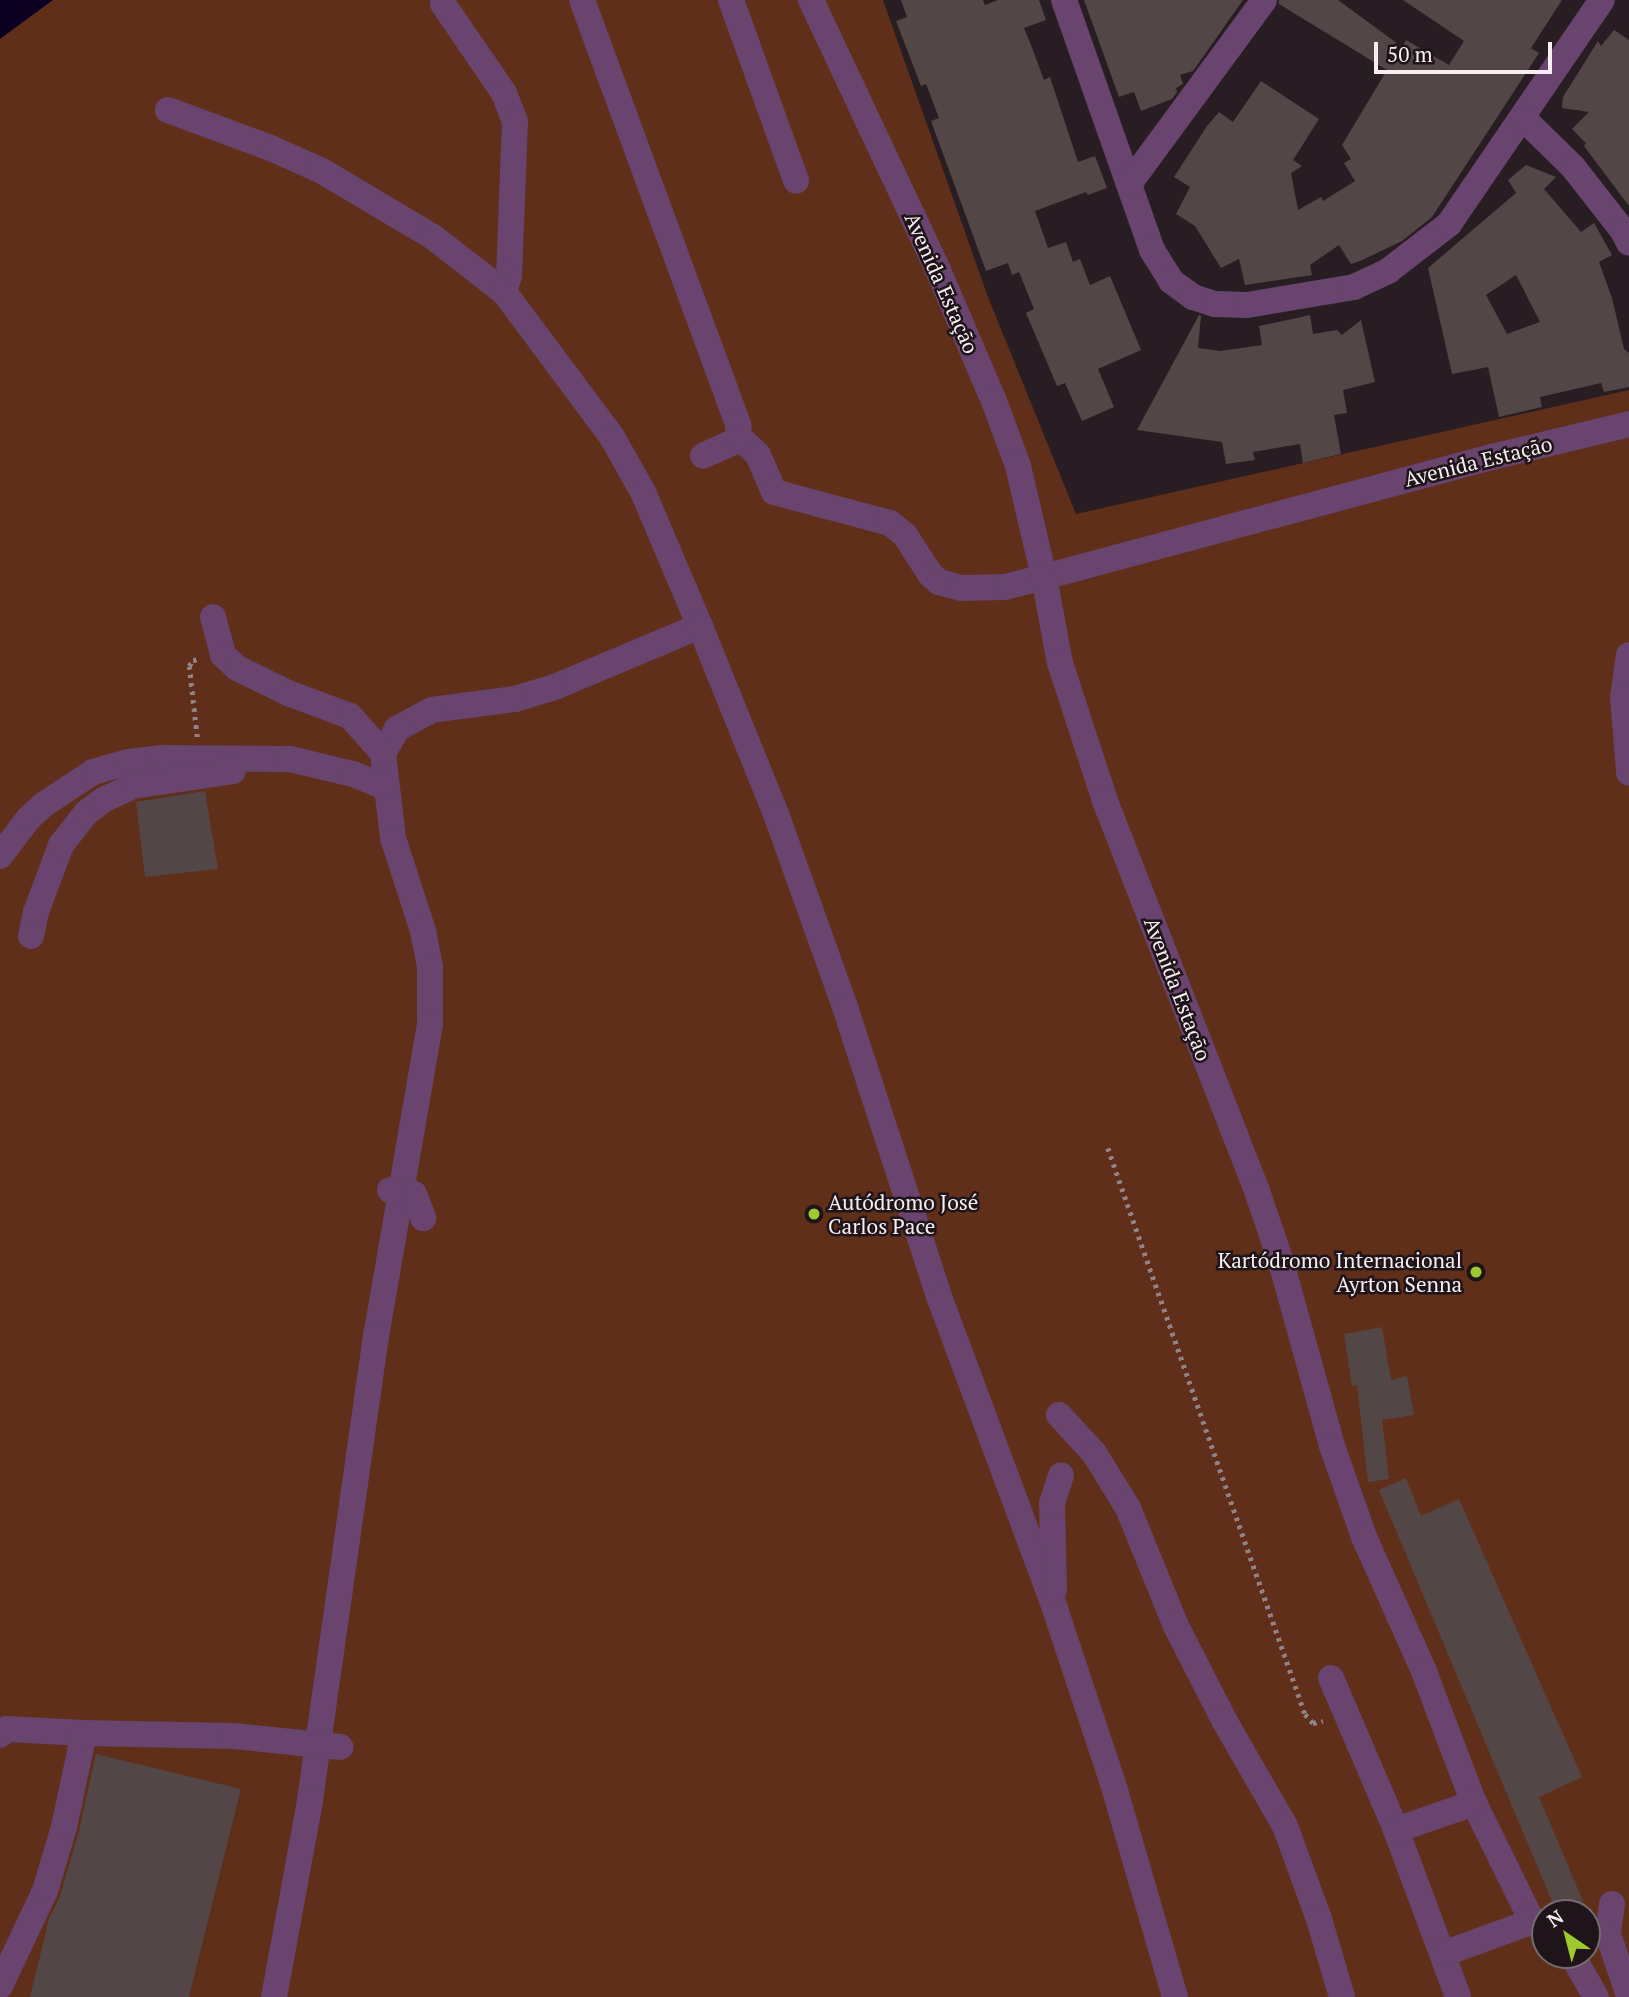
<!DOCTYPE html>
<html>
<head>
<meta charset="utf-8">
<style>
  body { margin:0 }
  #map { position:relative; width:1629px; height:1997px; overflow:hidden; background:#281d22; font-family:"PT Serif",serif }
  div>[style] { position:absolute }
  .green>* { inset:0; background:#5f2f19 }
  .water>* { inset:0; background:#0b0021 }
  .building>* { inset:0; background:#534646 }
  .path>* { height:4.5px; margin-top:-2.25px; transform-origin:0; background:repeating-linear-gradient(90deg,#8e8488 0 3.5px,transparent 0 8.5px) }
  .minor>* { height:26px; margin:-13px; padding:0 13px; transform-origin:13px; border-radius:13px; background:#68446e }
  .dots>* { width:19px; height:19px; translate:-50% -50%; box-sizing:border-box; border:4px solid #1e1419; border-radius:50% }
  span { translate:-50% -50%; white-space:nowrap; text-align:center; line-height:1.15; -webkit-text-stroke:5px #1e1419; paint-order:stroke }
  .street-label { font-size:21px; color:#f6eef1 }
  .poi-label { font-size:21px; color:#f6eef1 }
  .left { translate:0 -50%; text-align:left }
  .right { translate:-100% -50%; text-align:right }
  .north { position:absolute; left:1531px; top:1899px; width:70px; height:70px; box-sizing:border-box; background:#1e1419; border:2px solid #746b6f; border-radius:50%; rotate:325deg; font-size:19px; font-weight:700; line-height:28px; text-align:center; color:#f6eef1 }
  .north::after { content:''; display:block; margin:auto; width:24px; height:32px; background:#9dca2f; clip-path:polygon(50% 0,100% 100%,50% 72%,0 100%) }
  .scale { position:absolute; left:1374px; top:42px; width:178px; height:32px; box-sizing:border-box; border:4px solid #f6eef1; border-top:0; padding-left:9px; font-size:21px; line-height:24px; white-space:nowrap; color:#f6eef1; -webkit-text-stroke:5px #1e1419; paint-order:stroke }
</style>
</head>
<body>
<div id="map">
  <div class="green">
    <div style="clip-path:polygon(evenodd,0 0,883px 0,988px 297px,1076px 514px,1629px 390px,1629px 1997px,0 1997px,0 0,1545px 1913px,1587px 1913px,1587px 1955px,1545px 1955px,1545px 1913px)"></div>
  </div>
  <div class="water">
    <div style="clip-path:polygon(0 0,53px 0,0 39px)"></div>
  </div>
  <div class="building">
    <div style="clip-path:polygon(901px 0,983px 0,985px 5px,998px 0,1039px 0,1046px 20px,1024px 28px,1031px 45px,1044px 80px,1050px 77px,1078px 162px,1095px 156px,1107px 188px,1088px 195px,1086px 192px,1035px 211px,1048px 248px,1066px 242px,1073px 262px,1080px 259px,1090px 285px,1110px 276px,1141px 350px,1098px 369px,1114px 407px,1082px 421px,1065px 383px,1057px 386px,1026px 313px,1034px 309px,1019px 272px,1012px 275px,1008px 263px,986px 271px,931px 121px,939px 118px,926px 84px,921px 86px,896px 21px,907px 17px)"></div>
    <div style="clip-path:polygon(1084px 0,1243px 0,1193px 71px,1180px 75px,1183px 84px,1176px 88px,1177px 92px,1172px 99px,1141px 111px,1134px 92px,1119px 97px)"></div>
    <div style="clip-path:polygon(1279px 0,1338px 0,1402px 47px,1406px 40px,1449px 65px,1464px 41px,1403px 0,1562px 0,1531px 48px,1539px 53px,1432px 217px,1402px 241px,1360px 261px,1351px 264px,1339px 245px,1310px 265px,1312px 275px,1245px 285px,1239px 259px,1221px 268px,1195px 226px,1176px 214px,1190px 187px,1174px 177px,1207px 126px,1219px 112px,1233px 122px,1261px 81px,1319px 119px,1293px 160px,1302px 166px,1291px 173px,1298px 210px,1321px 197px,1323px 201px,1355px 181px,1344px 163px,1351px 159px,1342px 145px,1387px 70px,1279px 4px)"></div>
    <div style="clip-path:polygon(1614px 30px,1629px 40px,1629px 206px,1584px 146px,1586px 143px,1572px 129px,1589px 112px,1562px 108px,1563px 97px,1598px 41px,1601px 46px)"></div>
    <div style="clip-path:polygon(evenodd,1526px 165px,1556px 177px,1544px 189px,1581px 232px,1594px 223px,1612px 255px,1599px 262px,1612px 298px,1624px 349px,1629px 353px,1629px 387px,1604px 392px,1601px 383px,1540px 397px,1542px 407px,1499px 417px,1488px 367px,1452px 374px,1428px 268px,1516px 193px,1508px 180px,1526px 165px,1516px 275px,1540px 322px,1507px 334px,1486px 295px,1516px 275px)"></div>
    <div style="clip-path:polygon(1199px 315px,1201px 316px,1198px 348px,1220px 351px,1262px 345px,1259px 326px,1297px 318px,1310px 315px,1313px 334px,1337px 330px,1342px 335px,1361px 320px,1375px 382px,1343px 390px,1347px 413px,1334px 415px,1341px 454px,1303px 463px,1300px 444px,1253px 452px,1255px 460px,1226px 464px,1222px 442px,1137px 430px)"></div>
    <div style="clip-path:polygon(205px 791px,218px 869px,145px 877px,136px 802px)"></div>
    <div style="clip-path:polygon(1382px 1327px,1391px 1380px,1407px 1376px,1414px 1415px,1382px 1420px,1389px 1479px,1368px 1482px,1357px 1385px,1352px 1386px,1344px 1334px)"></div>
    <div style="clip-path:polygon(1406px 1478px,1421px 1516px,1459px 1499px,1582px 1777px,1539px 1797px,1588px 1913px,1557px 1913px,1429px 1609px,1379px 1490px)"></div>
    <div style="clip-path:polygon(96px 1754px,241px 1789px,189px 1997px,30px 1997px,49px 1919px,60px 1896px,79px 1831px)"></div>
  </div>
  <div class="path">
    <div style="left:197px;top:737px;width:71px;rotate:-96.4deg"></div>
    <div style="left:189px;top:666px;width:7px;rotate:-56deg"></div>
    <div style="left:193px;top:660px;width:7px;rotate:-8deg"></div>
    <div style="left:1108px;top:1148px;width:599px;rotate:70.81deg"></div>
    <div style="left:1305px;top:1714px;width:12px;rotate:48deg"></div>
    <div style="left:1313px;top:1723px;width:10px;rotate:-11deg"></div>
  </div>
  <div class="minor">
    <div style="left:582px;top:0;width:453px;rotate:69.8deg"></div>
    <div style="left:738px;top:425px;width:12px;rotate:85deg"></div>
    <div style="left:739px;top:437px;width:5px;rotate:127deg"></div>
    <div style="left:736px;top:441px;width:36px;rotate:156deg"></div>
    <div style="left:731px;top:0;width:192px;rotate:70.2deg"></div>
    <div style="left:811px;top:0;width:298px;rotate:64.8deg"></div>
    <div style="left:938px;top:270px;width:142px;rotate:66.9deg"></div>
    <div style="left:994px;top:401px;width:69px;rotate:69.7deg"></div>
    <div style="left:1018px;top:466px;width:114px;rotate:76.8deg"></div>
    <div style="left:1044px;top:577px;width:464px;rotate:-15deg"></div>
    <div style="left:1492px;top:457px;width:141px;rotate:-13.5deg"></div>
    <div style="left:1064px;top:0;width:265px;rotate:70.6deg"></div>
    <div style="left:1152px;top:250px;width:36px;rotate:58deg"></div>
    <div style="left:1171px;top:281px;width:27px;rotate:36deg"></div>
    <div style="left:1193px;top:297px;width:23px;rotate:18deg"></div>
    <div style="left:1215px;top:304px;width:32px;rotate:2deg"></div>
    <div style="left:1247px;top:305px;width:109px;rotate:-9.5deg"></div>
    <div style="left:1354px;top:287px;width:38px;rotate:-25deg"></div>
    <div style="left:1388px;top:271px;width:77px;rotate:-37.6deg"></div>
    <div style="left:1449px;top:224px;width:271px;rotate:-55.7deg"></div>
    <div style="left:443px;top:4px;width:108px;rotate:55.6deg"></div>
    <div style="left:504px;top:93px;width:30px;rotate:69deg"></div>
    <div style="left:515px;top:121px;width:155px;rotate:92.2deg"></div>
    <div style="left:509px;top:276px;width:17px;rotate:107deg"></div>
    <div style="left:168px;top:110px;width:112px;rotate:20.4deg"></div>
    <div style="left:273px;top:149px;width:54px;rotate:24.2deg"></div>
    <div style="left:322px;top:171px;width:129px;rotate:30.7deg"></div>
    <div style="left:433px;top:237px;width:90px;rotate:37.8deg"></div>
    <div style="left:504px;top:292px;width:181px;rotate:53.3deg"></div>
    <div style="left:612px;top:437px;width:63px;rotate:60.6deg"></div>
    <div style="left:643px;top:492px;width:146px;rotate:67deg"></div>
    <div style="left:700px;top:626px;width:157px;rotate:157.2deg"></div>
    <div style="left:555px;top:687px;width:42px;rotate:163.3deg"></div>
    <div style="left:515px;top:699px;width:84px;rotate:172.5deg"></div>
    <div style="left:432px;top:710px;width:40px;rotate:152deg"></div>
    <div style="left:397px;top:729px;width:28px;rotate:120deg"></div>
    <div style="left:383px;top:753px;width:86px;rotate:83.3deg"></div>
    <div style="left:393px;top:838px;width:98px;rotate:72.1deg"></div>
    <div style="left:423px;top:931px;width:38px;rotate:79deg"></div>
    <div style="left:430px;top:968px;width:56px;rotate:90deg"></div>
    <div style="left:430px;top:1024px;width:317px;rotate:99.8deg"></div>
    <div style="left:376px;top:1336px;width:470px;rotate:98.1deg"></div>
    <div style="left:310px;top:1801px;width:199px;rotate:100.4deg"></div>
    <div style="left:1523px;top:118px;width:70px;rotate:44.4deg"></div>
    <div style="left:1573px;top:167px;width:81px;rotate:52deg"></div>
    <div style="left:1623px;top:231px;width:13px;rotate:63deg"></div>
    <div style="left:1129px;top:184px;width:228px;rotate:-53.7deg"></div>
    <div style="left:739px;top:437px;width:26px;rotate:43deg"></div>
    <div style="left:758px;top:455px;width:40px;rotate:66.6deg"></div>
    <div style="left:774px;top:492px;width:120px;rotate:15deg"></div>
    <div style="left:890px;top:523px;width:19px;rotate:39deg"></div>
    <div style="left:905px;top:535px;width:46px;rotate:57.3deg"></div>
    <div style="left:930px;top:574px;width:12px;rotate:42deg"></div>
    <div style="left:939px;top:582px;width:24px;rotate:15deg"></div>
    <div style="left:962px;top:588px;width:43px;rotate:-1.3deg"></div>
    <div style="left:1005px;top:587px;width:40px;rotate:-14.4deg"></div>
    <div style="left:1044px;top:577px;width:87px;rotate:79.5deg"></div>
    <div style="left:1060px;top:663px;width:145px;rotate:71.9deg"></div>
    <div style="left:1105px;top:801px;width:419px;rotate:68.7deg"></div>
    <div style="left:1257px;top:1191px;width:75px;rotate:71.3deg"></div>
    <div style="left:1281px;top:1262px;width:191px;rotate:74.5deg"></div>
    <div style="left:1332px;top:1446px;width:96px;rotate:70.6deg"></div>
    <div style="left:1364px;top:1537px;width:145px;rotate:65.9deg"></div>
    <div style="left:1423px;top:1669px;width:143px;rotate:69.2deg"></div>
    <div style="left:1474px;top:1803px;width:125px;rotate:63.8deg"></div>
    <div style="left:1529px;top:1915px;width:8px;rotate:97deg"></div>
    <div style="left:213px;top:617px;width:39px;rotate:75deg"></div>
    <div style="left:223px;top:655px;width:19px;rotate:43deg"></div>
    <div style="left:237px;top:668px;width:57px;rotate:26.1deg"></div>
    <div style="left:288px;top:693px;width:66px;rotate:20.4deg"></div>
    <div style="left:350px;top:716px;width:50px;rotate:48.3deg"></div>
    <div style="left:700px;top:626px;width:203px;rotate:68deg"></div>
    <div style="left:776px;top:814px;width:208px;rotate:70.3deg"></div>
    <div style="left:846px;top:1010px;width:304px;rotate:72deg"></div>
    <div style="left:940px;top:1299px;width:331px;rotate:69.6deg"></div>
    <div style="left:1055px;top:1609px;width:180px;rotate:71.6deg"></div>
    <div style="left:1112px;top:1780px;width:226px;rotate:73.8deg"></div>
    <div style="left:1629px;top:655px;width:41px;rotate:98.3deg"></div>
    <div style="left:1623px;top:696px;width:77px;rotate:85.5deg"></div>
    <div style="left:0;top:856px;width:46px;rotate:-52.9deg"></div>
    <div style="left:28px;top:819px;width:21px;rotate:-43deg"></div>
    <div style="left:43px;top:805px;width:60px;rotate:-33.4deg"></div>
    <div style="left:93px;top:772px;width:37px;rotate:-16deg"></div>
    <div style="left:129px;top:762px;width:34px;rotate:-7deg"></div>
    <div style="left:163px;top:758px;width:127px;rotate:0.5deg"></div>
    <div style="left:290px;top:759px;width:65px;rotate:13.4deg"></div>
    <div style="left:353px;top:774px;width:35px;rotate:22deg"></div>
    <div style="left:31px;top:936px;width:25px;rotate:-78deg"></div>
    <div style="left:36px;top:912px;width:72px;rotate:-69.5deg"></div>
    <div style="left:61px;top:845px;width:41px;rotate:-52deg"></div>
    <div style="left:86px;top:813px;width:21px;rotate:-37deg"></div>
    <div style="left:103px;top:800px;width:33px;rotate:-25deg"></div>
    <div style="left:133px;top:786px;width:101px;rotate:-8.5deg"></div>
    <div style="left:390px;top:1190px;width:24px;rotate:9deg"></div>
    <div style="left:414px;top:1194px;width:26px;rotate:69deg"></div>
    <div style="left:1059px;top:1415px;width:52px;rotate:47.4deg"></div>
    <div style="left:1094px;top:1453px;width:65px;rotate:58.3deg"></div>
    <div style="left:1128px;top:1508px;width:127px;rotate:67.9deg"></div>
    <div style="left:1176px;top:1626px;width:106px;rotate:62.9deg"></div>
    <div style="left:1224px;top:1720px;width:122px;rotate:60.1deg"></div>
    <div style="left:1285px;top:1826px;width:99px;rotate:69.9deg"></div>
    <div style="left:1319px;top:1919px;width:81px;rotate:73.6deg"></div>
    <div style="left:1054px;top:1590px;width:87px;rotate:-91.3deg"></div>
    <div style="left:1052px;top:1503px;width:29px;rotate:-72deg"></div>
    <div style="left:1331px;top:1678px;width:165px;rotate:66.8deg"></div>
    <div style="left:1396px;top:1830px;width:178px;rotate:69.6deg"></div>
    <div style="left:0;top:1735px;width:9px;rotate:-41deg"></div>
    <div style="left:7px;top:1729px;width:77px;rotate:3deg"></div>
    <div style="left:1396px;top:1830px;width:83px;rotate:-19.1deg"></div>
    <div style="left:1612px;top:1904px;width:30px;rotate:98deg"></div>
    <div style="left:1608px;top:1934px;width:65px;rotate:71.3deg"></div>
    <div style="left:1443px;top:1954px;width:90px;rotate:-20deg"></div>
    <div style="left:1572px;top:1955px;width:48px;rotate:60.3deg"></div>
    <div style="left:0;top:1986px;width:105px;rotate:-64.7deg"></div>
    <div style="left:45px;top:1891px;width:67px;rotate:-73.5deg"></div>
    <div style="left:64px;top:1827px;width:96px;rotate:-78deg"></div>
    <div style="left:84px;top:1733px;width:150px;rotate:1.1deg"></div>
    <div style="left:234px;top:1736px;width:107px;rotate:5.9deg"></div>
  </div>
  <div class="dots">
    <div style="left:814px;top:1214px;background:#9dca2f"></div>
    <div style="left:1476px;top:1272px;background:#9dca2f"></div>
  </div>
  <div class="street-label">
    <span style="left:942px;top:283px;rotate:66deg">Avenida Estação</span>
    <span style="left:1478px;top:461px;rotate:-14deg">Avenida Estação</span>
    <span style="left:1178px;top:989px;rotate:69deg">Avenida Estação</span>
  </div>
  <div class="poi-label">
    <span class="left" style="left:828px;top:1214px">Autódromo José<br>Carlos Pace</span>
    <span class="right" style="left:1462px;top:1272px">Kartódromo Internacional<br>Ayrton Senna</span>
  </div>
  <div class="north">N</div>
  <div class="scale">50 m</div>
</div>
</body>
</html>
